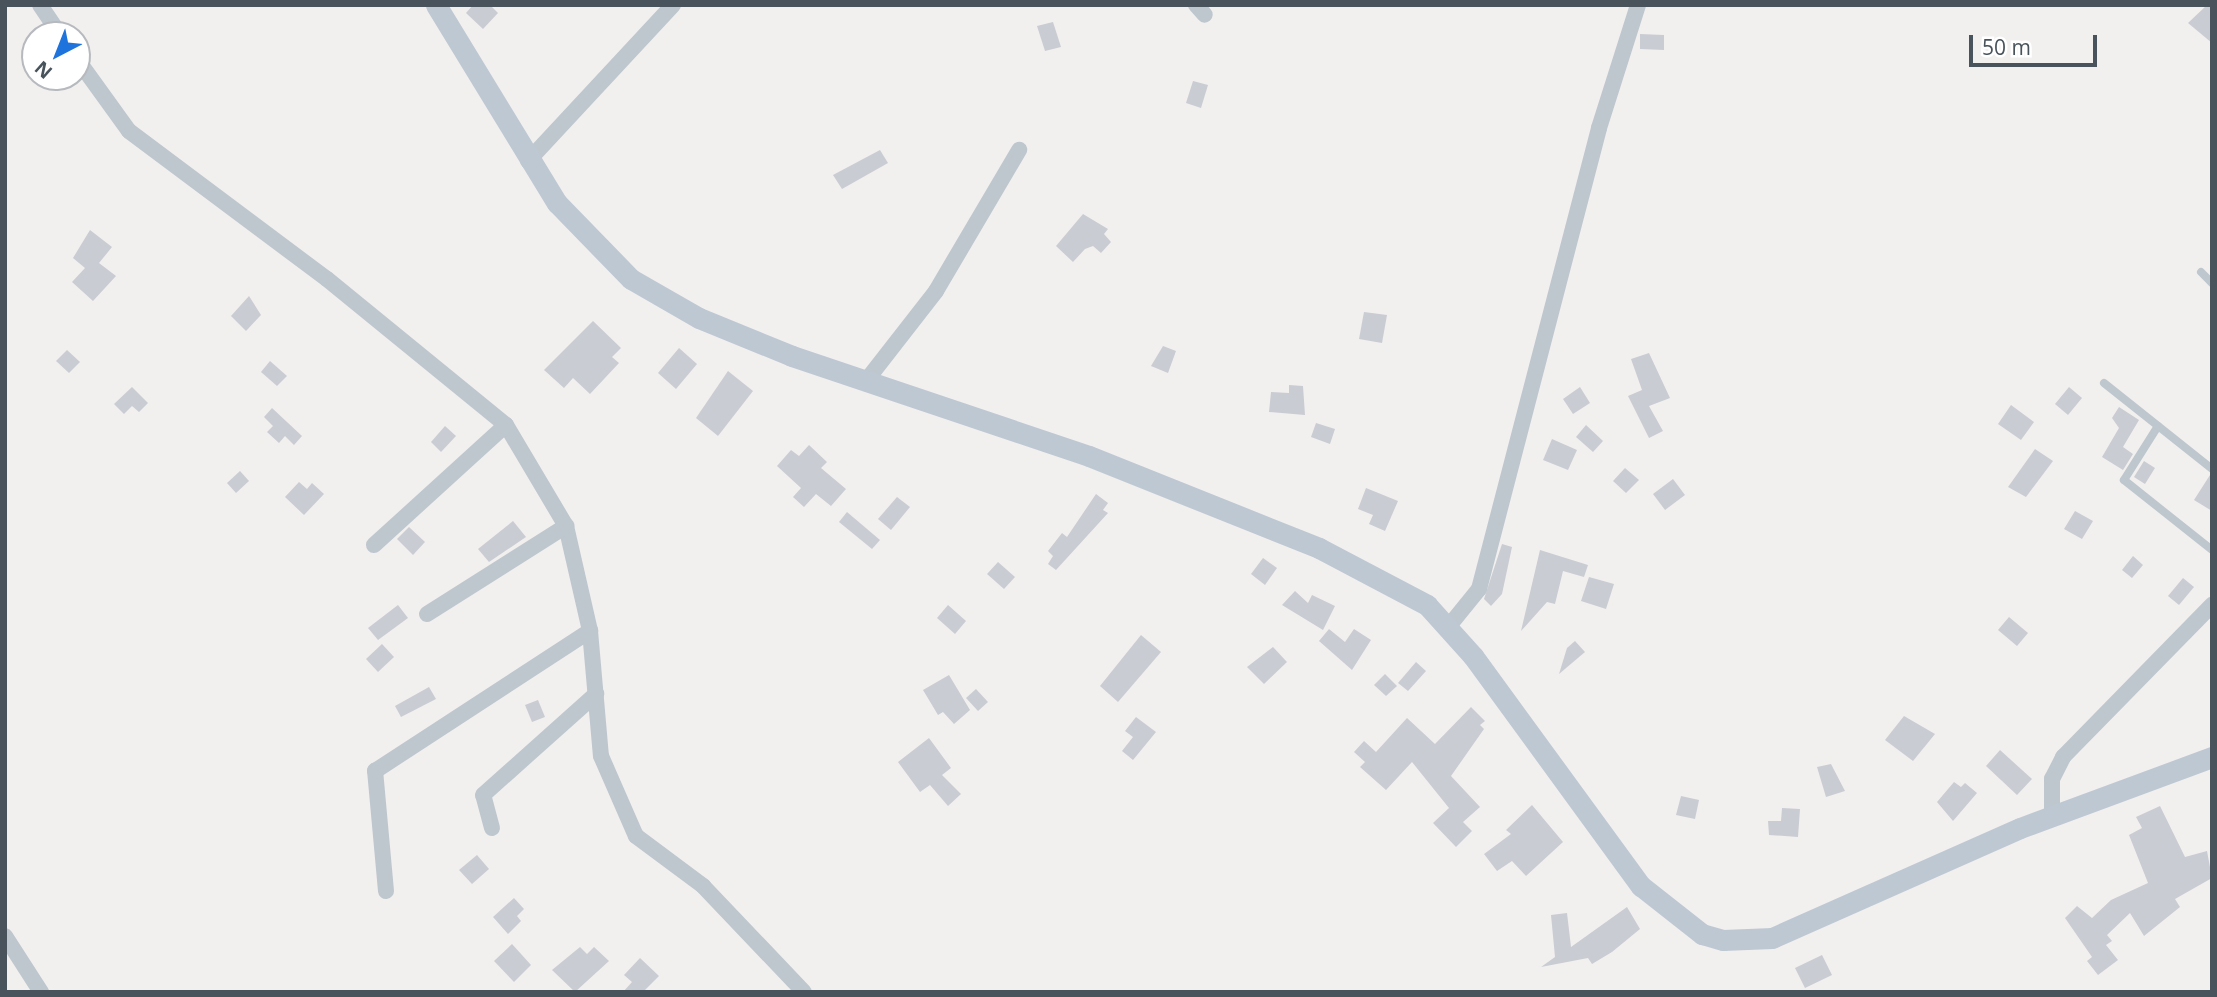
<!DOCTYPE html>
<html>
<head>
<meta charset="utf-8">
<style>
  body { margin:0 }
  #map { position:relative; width:2217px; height:997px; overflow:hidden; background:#f2efef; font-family:"Open Sans",sans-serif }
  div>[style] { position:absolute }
  .building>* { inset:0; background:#c9ccd2 }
  .lane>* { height:8px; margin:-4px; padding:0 4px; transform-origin:4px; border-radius:4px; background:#bec7ce }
  .street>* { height:16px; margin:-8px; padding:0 8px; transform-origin:8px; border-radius:8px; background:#bec7ce }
  .secondary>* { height:21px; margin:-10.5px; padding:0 10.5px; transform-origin:10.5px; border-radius:10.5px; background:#bec8d3 }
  span { translate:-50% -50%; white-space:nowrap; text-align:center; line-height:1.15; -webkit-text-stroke:7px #fff; paint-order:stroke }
  .frame { position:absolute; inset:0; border:7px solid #48535c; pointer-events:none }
  .north { position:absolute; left:21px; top:21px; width:70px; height:70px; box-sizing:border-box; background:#fff; border:2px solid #b6babe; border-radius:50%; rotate:222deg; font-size:19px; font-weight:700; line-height:28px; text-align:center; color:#48535c }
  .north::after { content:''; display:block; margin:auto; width:24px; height:32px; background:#1e73dd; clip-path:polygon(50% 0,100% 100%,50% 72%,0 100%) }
  .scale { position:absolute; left:1969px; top:35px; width:128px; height:32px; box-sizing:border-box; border:4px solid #48535c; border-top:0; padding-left:9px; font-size:21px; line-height:24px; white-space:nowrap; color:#48535c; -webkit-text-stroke:5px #fff; paint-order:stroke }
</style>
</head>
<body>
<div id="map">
  <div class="building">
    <div style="clip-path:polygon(473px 5px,490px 5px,498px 13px,483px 29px,466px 13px)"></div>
    <div style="clip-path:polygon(2207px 5px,2212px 5px,2212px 43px,2188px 23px)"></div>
    <div style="clip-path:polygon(1053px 22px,1061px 47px,1045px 51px,1037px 26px)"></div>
    <div style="clip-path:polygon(1640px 34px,1664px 35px,1664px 50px,1640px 49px)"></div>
    <div style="clip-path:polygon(1193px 81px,1208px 85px,1201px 108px,1186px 103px)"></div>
    <div style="clip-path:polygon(880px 150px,888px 163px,842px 189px,833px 175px)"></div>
    <div style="clip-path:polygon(1083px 214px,1108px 229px,1104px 234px,1111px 242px,1101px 253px,1093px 246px,1085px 249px,1073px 262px,1056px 246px)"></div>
    <div style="clip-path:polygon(90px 230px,112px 247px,99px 263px,116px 276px,93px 301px,72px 282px,85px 268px,73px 258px)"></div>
    <div style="clip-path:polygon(249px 296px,261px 315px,246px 331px,231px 316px)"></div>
    <div style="clip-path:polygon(1364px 312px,1387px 315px,1382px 343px,1359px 339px)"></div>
    <div style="clip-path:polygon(593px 321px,621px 348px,612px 357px,619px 363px,590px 394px,573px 378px,564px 388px,544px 370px)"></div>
    <div style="clip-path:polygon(1163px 346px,1176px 351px,1168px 373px,1151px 366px)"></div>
    <div style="clip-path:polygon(679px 348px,697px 364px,676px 389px,658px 373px)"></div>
    <div style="clip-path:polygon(67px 350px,80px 362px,69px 373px,56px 361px)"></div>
    <div style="clip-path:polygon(1649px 353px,1670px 398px,1649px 406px,1663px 431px,1649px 438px,1628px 396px,1642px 390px,1631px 359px)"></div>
    <div style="clip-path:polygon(270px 361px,287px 376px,277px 386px,261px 372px)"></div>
    <div style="clip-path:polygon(728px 371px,753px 391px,718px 436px,696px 418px)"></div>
    <div style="clip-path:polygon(1289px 385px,1303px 386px,1305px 415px,1269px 412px,1271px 392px,1289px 393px)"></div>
    <div style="clip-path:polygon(132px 387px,148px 403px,139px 412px,132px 406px,124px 414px,114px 404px)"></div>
    <div style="clip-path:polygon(1580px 387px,1590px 403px,1573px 414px,1563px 399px)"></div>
    <div style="clip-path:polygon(2069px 387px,2082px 398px,2068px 415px,2055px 404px)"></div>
    <div style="clip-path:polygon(2011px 405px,2034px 422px,2021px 440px,1998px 424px)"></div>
    <div style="clip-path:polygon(2119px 407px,2139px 420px,2123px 447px,2133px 454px,2123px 470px,2102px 457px,2119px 428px,2112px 418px)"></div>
    <div style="clip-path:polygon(272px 408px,302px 436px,294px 445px,285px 436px,279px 443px,267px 432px,273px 426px,264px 417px)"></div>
    <div style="clip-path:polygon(1316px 423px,1335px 429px,1330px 444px,1311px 437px)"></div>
    <div style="clip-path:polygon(1586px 425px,1603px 441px,1593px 452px,1576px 437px)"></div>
    <div style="clip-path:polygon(445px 426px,456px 436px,441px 452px,431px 442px)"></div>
    <div style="clip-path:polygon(1552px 439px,1577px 450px,1568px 470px,1543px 460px)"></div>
    <div style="clip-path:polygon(809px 445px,827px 462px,821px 468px,846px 489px,831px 506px,816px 494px,804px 507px,793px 497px,801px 488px,777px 466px,791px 450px,799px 456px)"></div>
    <div style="clip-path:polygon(2035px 449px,2053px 461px,2026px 497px,2008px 487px)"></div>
    <div style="clip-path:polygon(2144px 461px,2155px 468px,2145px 484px,2134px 477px)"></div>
    <div style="clip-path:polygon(1625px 468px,1639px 480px,1626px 493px,1613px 481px)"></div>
    <div style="clip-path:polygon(240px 471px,249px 481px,236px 493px,227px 483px)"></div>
    <div style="clip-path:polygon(2210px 475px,2212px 475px,2212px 511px,2194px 500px)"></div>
    <div style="clip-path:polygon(1673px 479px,1685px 495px,1665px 510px,1653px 494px)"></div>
    <div style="clip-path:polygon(299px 482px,307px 489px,312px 483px,324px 494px,304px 515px,285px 497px)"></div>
    <div style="clip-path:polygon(1366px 488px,1398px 501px,1385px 531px,1369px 524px,1373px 515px,1358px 509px)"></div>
    <div style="clip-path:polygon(1096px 494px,1108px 503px,1103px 510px,1108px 513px,1056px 570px,1048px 564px,1053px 556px,1048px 551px,1062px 533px,1067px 537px)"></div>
    <div style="clip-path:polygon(897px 497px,910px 507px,891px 530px,878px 519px)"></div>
    <div style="clip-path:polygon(2075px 511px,2093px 521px,2082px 539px,2064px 529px)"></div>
    <div style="clip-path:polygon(847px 512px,880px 540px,872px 549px,839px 522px)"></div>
    <div style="clip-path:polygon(513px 521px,526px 537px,489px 562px,478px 549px)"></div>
    <div style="clip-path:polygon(409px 527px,425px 542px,413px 555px,397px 539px)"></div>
    <div style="clip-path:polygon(1502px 544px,1512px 547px,1502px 594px,1491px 606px,1484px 599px)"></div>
    <div style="clip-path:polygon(1540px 550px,1588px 565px,1584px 577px,1563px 571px,1555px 604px,1547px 602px,1521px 631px)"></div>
    <div style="clip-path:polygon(2133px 556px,2143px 565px,2132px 578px,2122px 570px)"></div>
    <div style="clip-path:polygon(1263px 558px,1277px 568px,1265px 585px,1251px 574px)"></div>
    <div style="clip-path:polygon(998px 562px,1015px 577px,1004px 589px,987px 574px)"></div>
    <div style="clip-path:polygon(1589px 577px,1614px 584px,1606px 609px,1581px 601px)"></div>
    <div style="clip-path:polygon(2183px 578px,2194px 587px,2179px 605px,2168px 596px)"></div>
    <div style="clip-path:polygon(1295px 591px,1308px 603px,1312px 595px,1335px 606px,1323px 630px,1282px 605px)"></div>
    <div style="clip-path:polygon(398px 605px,408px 618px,378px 640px,368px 628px)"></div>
    <div style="clip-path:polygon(948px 605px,966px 621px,955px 634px,937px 618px)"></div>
    <div style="clip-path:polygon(2009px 617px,2028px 633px,2017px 646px,1998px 630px)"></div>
    <div style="clip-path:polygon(1329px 629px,1345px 642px,1354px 629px,1371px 640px,1352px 670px,1319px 641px)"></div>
    <div style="clip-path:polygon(1141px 635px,1161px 652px,1118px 702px,1100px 686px)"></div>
    <div style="clip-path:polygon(1575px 641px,1585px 652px,1559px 674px,1567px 648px)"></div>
    <div style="clip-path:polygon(382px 644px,394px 657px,378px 672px,366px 659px)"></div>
    <div style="clip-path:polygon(1273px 647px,1287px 662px,1264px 684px,1247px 667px)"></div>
    <div style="clip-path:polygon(1416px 662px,1426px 671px,1408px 691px,1398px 683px)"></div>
    <div style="clip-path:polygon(1385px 674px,1397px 686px,1386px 696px,1374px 685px)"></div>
    <div style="clip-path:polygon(949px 675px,970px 710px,954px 724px,943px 712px,938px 715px,923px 690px)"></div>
    <div style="clip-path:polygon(429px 687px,436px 699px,401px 717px,395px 706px)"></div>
    <div style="clip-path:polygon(976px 689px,988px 702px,978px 711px,966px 698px)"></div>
    <div style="clip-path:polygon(538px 700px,545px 717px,532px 722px,525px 705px)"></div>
    <div style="clip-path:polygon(1471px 707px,1485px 721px,1480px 725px,1484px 729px,1451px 776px,1480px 807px,1463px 822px,1472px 831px,1456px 847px,1433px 823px,1449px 808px,1412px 762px,1386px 790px,1360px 767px,1365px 762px,1354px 752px,1364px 741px,1376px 752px,1407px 718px,1435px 744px)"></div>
    <div style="clip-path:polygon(1904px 716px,1935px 734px,1913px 761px,1885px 740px)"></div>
    <div style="clip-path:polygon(1136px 717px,1156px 732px,1133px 760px,1122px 751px,1133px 737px,1125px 731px)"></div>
    <div style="clip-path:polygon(929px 738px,951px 768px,942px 775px,961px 794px,948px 806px,930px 785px,920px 792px,898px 762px)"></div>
    <div style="clip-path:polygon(2000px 750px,2032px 779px,2017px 795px,1986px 766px)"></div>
    <div style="clip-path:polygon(1831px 764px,1845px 791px,1826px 797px,1817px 767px)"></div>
    <div style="clip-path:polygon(1954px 782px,1961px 787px,1965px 783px,1977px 793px,1953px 821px,1937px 802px)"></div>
    <div style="clip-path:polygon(1681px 796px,1699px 800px,1695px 819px,1676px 815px)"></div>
    <div style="clip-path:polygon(1532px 805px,1563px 842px,1526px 876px,1512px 861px,1497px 871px,1484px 854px,1511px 834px,1506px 830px)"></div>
    <div style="clip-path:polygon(2160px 806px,2185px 857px,2207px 851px,2212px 878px,2175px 899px,2180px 907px,2144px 936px,2130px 913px,2107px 935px,2112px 941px,2106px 945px,2118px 960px,2098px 975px,2087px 961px,2092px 957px,2065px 918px,2077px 906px,2092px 918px,2111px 900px,2148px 883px,2129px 835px,2142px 828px,2136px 817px)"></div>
    <div style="clip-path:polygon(1782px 808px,1800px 809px,1798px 837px,1769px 835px,1768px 821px,1781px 821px)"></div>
    <div style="clip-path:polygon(477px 855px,489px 869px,472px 884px,459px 870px)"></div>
    <div style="clip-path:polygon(514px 898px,524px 909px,517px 916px,521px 921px,508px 934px,493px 917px)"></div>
    <div style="clip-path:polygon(1627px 907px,1640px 929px,1612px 952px,1592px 964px,1588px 958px,1541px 967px,1555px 957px,1551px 915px,1567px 913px,1571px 947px)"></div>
    <div style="clip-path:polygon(512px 944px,531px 965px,514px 982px,494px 961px)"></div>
    <div style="clip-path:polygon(580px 947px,587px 954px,594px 947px,609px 961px,575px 992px,552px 970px)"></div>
    <div style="clip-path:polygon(1822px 955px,1832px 975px,1805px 988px,1795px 968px)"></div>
    <div style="clip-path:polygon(640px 958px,659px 976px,643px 992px,623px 992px,632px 982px,624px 975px)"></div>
  </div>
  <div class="lane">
    <div style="left:2201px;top:272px;width:16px;rotate:45deg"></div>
    <div style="left:2104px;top:383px;width:138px;rotate:38.5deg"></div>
    <div style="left:2158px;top:426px;width:64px;rotate:122.2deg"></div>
    <div style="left:2124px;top:480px;width:112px;rotate:38.5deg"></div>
  </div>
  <div class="street">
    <div style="left:40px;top:5px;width:36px;rotate:56deg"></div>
    <div style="left:1196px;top:5px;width:13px;rotate:48deg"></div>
    <div style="left:77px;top:59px;width:89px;rotate:54.2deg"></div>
    <div style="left:129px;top:131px;width:247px;rotate:36.8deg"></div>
    <div style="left:327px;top:279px;width:231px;rotate:39.2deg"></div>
    <div style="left:506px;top:425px;width:117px;rotate:59.3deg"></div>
    <div style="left:566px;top:526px;width:108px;rotate:77.1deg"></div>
    <div style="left:590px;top:631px;width:125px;rotate:85deg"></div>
    <div style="left:601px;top:756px;width:87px;rotate:66.4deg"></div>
    <div style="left:636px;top:836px;width:84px;rotate:36.7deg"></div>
    <div style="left:703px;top:886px;width:146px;rotate:46.4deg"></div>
    <div style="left:528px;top:161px;width:213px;rotate:-47.1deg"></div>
    <div style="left:866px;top:381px;width:114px;rotate:-52.1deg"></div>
    <div style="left:936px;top:291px;width:164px;rotate:-59.5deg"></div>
    <div style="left:374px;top:545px;width:178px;rotate:-42.3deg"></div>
    <div style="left:427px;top:614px;width:165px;rotate:-32.3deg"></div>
    <div style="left:1449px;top:626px;width:48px;rotate:-51deg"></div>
    <div style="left:1479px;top:589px;width:476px;rotate:-75.4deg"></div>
    <div style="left:1599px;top:128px;width:129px;rotate:-72.4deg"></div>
    <div style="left:2052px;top:816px;width:37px;rotate:-90deg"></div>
    <div style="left:2052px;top:779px;width:25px;rotate:-63deg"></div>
    <div style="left:2063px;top:757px;width:213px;rotate:-45.6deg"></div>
    <div style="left:492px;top:828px;width:34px;rotate:-105deg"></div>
    <div style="left:483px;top:795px;width:152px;rotate:-41.8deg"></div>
    <div style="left:386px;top:891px;width:121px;rotate:-95.2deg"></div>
    <div style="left:375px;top:771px;width:257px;rotate:-33.1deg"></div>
    <div style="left:5px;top:936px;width:67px;rotate:57.3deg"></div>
  </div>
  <div class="secondary">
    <div style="left:436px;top:5px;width:232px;rotate:58.6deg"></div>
    <div style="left:557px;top:203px;width:106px;rotate:45.8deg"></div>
    <div style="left:631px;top:279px;width:78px;rotate:29.8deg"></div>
    <div style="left:699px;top:318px;width:100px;rotate:22.2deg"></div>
    <div style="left:792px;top:356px;width:313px;rotate:18.6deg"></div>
    <div style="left:1089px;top:456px;width:248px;rotate:21.8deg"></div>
    <div style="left:1319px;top:548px;width:122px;rotate:27.8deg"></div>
    <div style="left:1427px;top:605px;width:69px;rotate:48deg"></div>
    <div style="left:1473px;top:656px;width:285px;rotate:53.9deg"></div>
    <div style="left:1641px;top:886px;width:78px;rotate:38.2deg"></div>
    <div style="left:1702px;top:934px;width:22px;rotate:16deg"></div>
    <div style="left:1723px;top:940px;width:49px;rotate:-2.3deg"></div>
    <div style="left:1772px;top:938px;width:271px;rotate:-23.9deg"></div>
    <div style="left:2020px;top:828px;width:205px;rotate:-20.3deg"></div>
  </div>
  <div class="frame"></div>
  <div class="north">N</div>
  <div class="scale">50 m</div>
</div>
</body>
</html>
